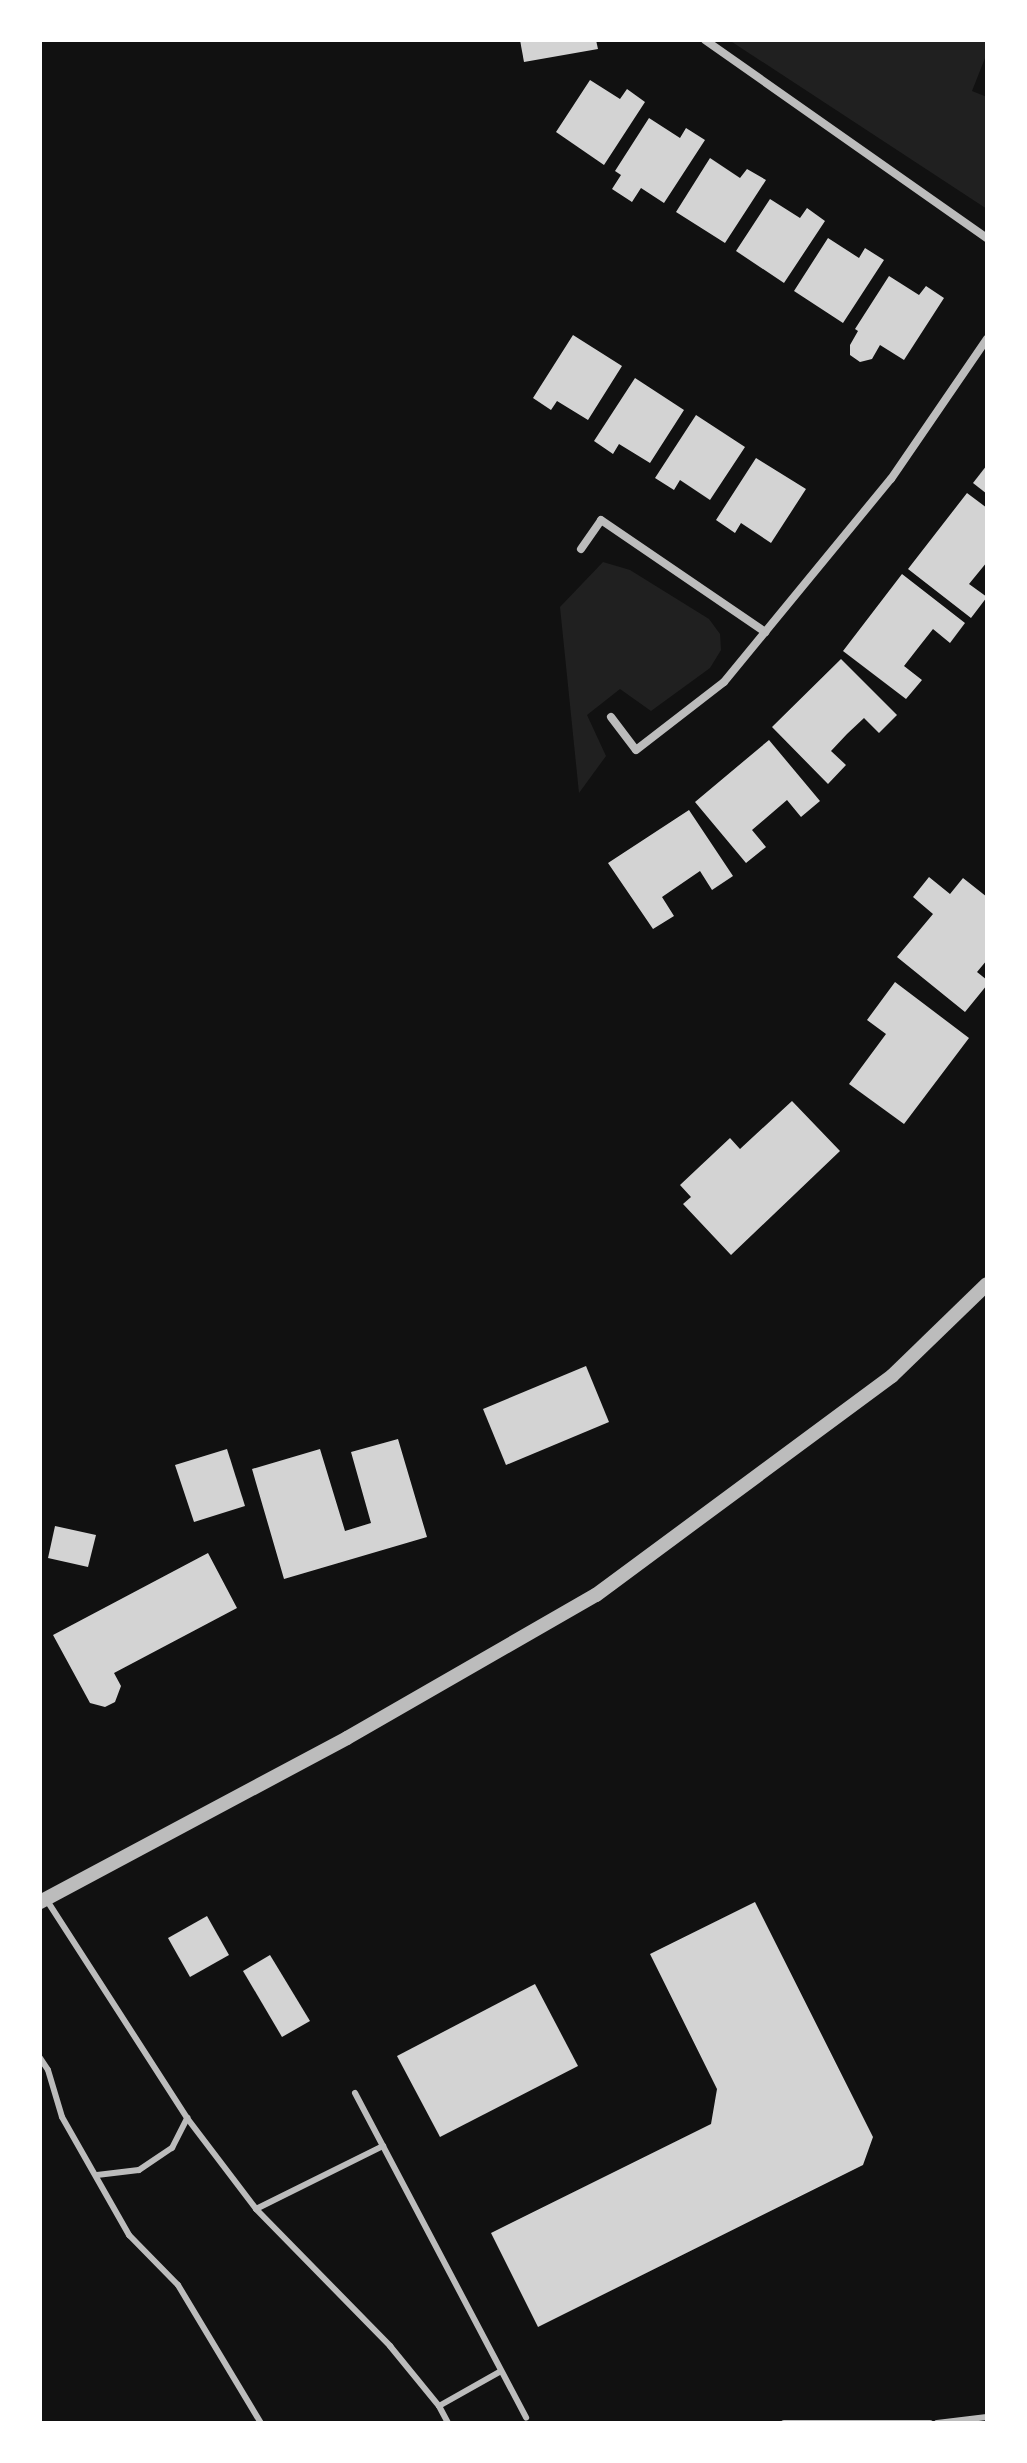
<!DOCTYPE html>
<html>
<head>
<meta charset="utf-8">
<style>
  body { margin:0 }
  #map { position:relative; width:1027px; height:2463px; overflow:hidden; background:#111; font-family:Rubik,sans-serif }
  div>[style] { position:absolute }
  .green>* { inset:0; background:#202020 }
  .building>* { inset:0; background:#d3d3d3 }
  .service>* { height:6px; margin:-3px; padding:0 3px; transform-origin:3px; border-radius:3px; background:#bcbcbc }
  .minor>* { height:8px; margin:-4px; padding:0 4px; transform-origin:4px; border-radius:4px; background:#bcbcbc }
  .tertiary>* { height:14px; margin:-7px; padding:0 7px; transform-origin:7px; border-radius:7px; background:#bcbcbc }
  span { translate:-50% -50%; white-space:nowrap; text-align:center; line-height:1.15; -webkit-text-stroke:8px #fff; paint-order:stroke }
  .frame { position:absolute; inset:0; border:42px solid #fff; pointer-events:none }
</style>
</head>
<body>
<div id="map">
  <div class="green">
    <div style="clip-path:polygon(729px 40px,987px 40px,987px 53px,972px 91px,987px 97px,987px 209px)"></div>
    <div style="clip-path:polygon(603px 562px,630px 570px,709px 619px,720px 634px,721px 650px,710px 668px,651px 711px,620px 689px,587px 715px,606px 756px,579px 793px,560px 607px)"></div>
  </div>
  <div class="building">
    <div style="clip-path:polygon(520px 40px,596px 40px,598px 49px,524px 62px)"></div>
    <div style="clip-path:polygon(590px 80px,620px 99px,627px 89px,645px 102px,604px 165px,556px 132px)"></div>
    <div style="clip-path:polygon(649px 118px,680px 138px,686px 128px,705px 140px,664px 203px,641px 188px,632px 202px,612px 189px,621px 175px,615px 171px)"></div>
    <div style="clip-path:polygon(710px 158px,740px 178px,747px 169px,766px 180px,725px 243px,676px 212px)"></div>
    <div style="clip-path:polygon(770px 199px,800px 218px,807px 208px,825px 221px,784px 283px,736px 251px)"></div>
    <div style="clip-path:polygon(828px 238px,859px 258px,865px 248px,884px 260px,843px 323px,794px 291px)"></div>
    <div style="clip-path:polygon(889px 276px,919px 295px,926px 286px,944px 298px,904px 360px,880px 345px,872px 359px,860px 362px,850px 355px,850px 345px,858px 331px,855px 329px)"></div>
    <div style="clip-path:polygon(573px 335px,622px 366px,588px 420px,557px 401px,551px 410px,533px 398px)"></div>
    <div style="clip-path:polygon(635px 378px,684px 410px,650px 463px,619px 444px,613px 454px,594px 441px)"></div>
    <div style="clip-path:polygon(696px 415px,745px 447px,710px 500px,680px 480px,674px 490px,655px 478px)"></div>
    <div style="clip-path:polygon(756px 458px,806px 489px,771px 543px,741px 523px,735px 533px,716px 520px)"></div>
    <div style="clip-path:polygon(987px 465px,987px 494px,973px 483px)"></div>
    <div style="clip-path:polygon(967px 493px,987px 508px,987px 562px,969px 584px,987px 597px,971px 618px,908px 569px)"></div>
    <div style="clip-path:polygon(902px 574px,965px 623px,950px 643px,933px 629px,918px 648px,904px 666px,922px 680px,906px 699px,843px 651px)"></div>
    <div style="clip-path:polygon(841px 659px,897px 715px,879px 733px,864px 718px,847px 734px,831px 751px,846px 765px,828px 784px,772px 727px)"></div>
    <div style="clip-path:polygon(769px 740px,820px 801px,801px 817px,787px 800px,752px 830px,766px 847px,746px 863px,695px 802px)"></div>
    <div style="clip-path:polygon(689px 810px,733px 876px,712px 890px,700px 871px,662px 897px,674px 916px,653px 929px,608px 863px)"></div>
    <div style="clip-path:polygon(929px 877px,950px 894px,963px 878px,987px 897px,987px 960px,977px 972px,987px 980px,987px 985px,965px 1012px,897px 957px,933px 914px,913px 897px)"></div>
    <div style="clip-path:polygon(895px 982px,969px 1038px,904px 1124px,849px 1084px,886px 1034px,867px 1020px)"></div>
    <div style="clip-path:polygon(792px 1101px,840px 1151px,731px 1255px,683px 1204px,691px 1197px,680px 1185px,730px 1138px,740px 1149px)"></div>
    <div style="clip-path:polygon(586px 1366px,609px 1422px,506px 1465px,483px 1409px)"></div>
    <div style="clip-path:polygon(398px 1439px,427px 1537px,284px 1579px,252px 1469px,320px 1449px,345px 1531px,371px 1523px,351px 1452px)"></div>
    <div style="clip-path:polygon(227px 1449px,245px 1506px,194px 1522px,175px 1465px)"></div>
    <div style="clip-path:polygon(55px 1526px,96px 1535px,88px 1567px,48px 1558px)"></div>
    <div style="clip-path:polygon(208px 1553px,237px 1608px,114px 1673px,121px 1686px,115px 1702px,105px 1707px,90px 1703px,53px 1635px)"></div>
    <div style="clip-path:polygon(755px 1902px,873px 2137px,863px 2165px,538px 2327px,491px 2233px,711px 2124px,717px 2089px,650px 1954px)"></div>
    <div style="clip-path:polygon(207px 1916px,229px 1955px,190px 1977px,168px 1938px)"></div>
    <div style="clip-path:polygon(270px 1955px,310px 2021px,282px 2037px,243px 1971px)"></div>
    <div style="clip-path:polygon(535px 1984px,578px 2066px,440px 2137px,397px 2056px)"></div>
  </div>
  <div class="service">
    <div style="left:46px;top:1899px;width:260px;rotate:57.2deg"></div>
    <div style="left:187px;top:2118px;width:114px;rotate:52.8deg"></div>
    <div style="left:256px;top:2209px;width:192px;rotate:45.6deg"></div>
    <div style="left:390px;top:2346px;width:77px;rotate:50.8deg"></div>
    <div style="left:439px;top:2406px;width:19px;rotate:62deg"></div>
    <div style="left:40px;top:2058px;width:14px;rotate:56deg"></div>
    <div style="left:48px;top:2070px;width:49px;rotate:73.4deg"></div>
    <div style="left:62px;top:2117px;width:136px;rotate:60.4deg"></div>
    <div style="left:129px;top:2235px;width:70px;rotate:45.6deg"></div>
    <div style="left:178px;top:2285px;width:161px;rotate:59deg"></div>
    <div style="left:355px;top:2093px;width:367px;rotate:62.2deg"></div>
    <div style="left:97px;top:2175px;width:42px;rotate:-6.8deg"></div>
    <div style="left:139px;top:2170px;width:40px;rotate:-34deg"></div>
    <div style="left:172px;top:2148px;width:34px;rotate:-63deg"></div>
    <div style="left:256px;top:2209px;width:142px;rotate:-26.4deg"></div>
    <div style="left:439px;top:2406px;width:71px;rotate:-29.4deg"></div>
    <div style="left:784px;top:2423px;width:146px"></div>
    <div style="left:937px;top:2423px;width:50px;rotate:-6.8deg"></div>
  </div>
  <div class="minor">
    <div style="left:705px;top:40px;width:345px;rotate:35.1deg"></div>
    <div style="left:581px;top:549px;width:35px;rotate:-55deg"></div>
    <div style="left:601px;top:520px;width:199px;rotate:34.3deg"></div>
    <div style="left:611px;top:717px;width:41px;rotate:52.9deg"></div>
    <div style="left:636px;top:750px;width:111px;rotate:-37.7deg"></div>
    <div style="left:724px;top:682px;width:263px;rotate:-50.6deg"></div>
    <div style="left:891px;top:479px;width:170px;rotate:-55.6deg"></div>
  </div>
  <div class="tertiary">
    <div style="left:40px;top:1902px;width:348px;rotate:-28.1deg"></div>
    <div style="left:347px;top:1738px;width:287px;rotate:-29.9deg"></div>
    <div style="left:596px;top:1595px;width:368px;rotate:-36.5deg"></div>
    <div style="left:892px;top:1376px;width:132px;rotate:-44.1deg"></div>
  </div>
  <div class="frame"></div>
</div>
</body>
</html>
